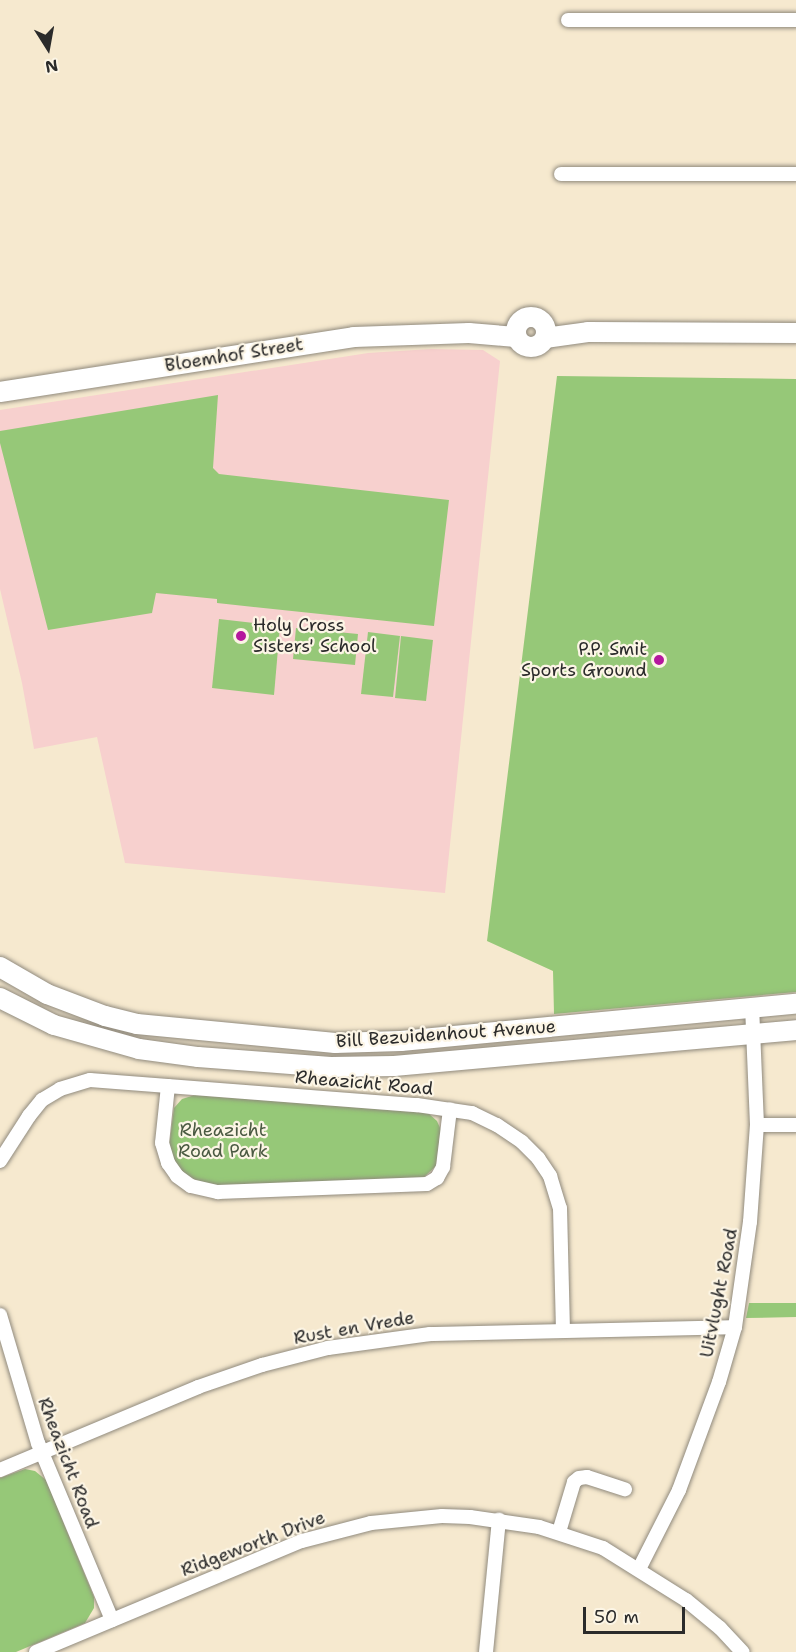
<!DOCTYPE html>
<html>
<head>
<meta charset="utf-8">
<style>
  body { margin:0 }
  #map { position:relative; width:796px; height:1652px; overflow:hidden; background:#f6e9cf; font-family:"Shantell Sans",sans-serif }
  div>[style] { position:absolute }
  .built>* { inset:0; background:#f7d0ce }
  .green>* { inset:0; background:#96c878 }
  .roads { filter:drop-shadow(0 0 2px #908a7d) drop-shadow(0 0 2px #908a7d) }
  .street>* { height:14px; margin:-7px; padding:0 7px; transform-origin:7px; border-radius:7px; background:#fff }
  .secondary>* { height:20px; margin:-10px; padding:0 10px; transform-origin:10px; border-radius:10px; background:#fff }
  .secondary>.ring { margin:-10px; padding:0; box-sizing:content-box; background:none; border:20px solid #fff; border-radius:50% }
  .dots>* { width:16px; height:16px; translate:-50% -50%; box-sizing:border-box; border:3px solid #fcf5e5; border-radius:50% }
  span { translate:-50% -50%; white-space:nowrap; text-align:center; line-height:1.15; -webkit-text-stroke:4.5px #fcf5e5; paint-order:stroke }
  .street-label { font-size:18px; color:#2b2b2b }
  .poi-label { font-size:18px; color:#2b2b2b }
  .left { translate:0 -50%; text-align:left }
  .right { translate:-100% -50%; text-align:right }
  .park-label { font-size:18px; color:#4b5a42 }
  .north { position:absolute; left:18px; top:18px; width:60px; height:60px; -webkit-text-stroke:4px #fcf5e5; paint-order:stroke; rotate:169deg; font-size:16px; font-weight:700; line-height:24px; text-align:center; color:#2b2b2b }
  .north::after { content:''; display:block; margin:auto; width:21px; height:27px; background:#2b2b2b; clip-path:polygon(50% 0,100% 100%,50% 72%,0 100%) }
  .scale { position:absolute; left:583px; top:1607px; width:102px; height:27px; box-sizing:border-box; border:3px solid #2b2b2b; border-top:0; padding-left:8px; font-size:18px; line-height:21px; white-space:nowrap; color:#2b2b2b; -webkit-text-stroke:4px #fcf5e5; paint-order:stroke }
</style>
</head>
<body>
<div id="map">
  <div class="built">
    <div style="clip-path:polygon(431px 349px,483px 350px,500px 361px,445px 893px,125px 863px,97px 737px,34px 749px,22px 683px,0 589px,0 410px,368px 353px)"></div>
  </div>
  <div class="green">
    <div style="clip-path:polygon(557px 376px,796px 379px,796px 992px,554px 1014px,553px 971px,487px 941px)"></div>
    <div style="clip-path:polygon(218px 395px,213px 468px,219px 474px,449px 500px,434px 626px,217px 603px,217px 599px,156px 593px,152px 613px,48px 630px,0 443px,0 431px)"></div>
    <div style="clip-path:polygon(219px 619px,280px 626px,274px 695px,212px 688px)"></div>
    <div style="clip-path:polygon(296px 628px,358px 634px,355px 665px,293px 659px)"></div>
    <div style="clip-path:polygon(368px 632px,400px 636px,393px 697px,361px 694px)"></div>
    <div style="clip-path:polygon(401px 636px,433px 640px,426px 701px,395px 698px)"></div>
    <div style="clip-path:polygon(195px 1095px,428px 1113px,437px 1121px,441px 1130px,436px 1166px,423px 1178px,224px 1186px,203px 1183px,186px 1176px,175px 1165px,169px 1147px,174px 1108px,182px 1099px)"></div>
    <div style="clip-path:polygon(749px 1303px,796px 1303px,796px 1317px,746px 1318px)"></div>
    <div style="clip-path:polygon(25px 1469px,35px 1471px,46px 1480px,94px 1597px,94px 1608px,85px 1623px,16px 1652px,0 1652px,0 1478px)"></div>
  </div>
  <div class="roads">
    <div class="street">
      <div style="left:568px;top:20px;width:228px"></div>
      <div style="left:561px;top:174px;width:235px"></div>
      <div style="left:168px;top:1086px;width:57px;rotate:96deg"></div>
      <div style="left:162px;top:1143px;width:21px;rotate:73deg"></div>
      <div style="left:168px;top:1163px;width:16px;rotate:55deg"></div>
      <div style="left:177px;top:1176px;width:17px;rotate:36deg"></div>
      <div style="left:191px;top:1186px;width:28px;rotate:13deg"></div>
      <div style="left:218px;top:1192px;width:209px;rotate:-2.2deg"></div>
      <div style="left:427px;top:1184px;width:12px;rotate:-31deg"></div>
      <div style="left:437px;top:1178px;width:13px;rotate:-61deg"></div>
      <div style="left:443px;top:1167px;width:58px;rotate:-83.1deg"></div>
      <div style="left:757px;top:1125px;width:39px"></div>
      <div style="left:0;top:1161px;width:54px;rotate:-57.2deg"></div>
      <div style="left:29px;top:1116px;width:21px;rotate:-51deg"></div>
      <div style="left:42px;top:1100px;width:21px;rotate:-31deg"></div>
      <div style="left:60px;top:1089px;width:31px;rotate:-17deg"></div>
      <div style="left:90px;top:1080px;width:328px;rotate:4.4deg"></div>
      <div style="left:417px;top:1105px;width:56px;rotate:8.3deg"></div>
      <div style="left:472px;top:1113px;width:28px;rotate:26deg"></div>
      <div style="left:497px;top:1125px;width:30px;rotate:34deg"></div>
      <div style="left:522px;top:1142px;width:23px;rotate:45deg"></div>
      <div style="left:538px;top:1158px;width:22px;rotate:56deg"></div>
      <div style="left:550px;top:1176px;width:34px;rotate:73deg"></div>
      <div style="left:560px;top:1208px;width:122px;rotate:88.6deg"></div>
      <div style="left:0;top:1315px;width:134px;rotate:73.5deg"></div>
      <div style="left:38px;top:1443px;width:192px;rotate:67.3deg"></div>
      <div style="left:0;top:1470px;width:215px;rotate:-22.7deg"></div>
      <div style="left:198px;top:1387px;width:68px;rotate:-19deg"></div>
      <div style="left:262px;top:1365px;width:68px;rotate:-14.4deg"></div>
      <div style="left:328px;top:1348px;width:103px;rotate:-7.8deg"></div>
      <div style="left:430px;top:1334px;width:305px;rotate:-1.3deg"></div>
      <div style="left:559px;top:1532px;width:52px;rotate:-73.3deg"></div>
      <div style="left:574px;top:1482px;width:6px;rotate:-39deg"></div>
      <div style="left:579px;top:1478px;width:8px;rotate:-7deg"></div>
      <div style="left:587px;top:1477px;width:40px;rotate:18deg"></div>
      <div style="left:639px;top:1569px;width:89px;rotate:-63.1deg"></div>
      <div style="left:679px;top:1490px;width:115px;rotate:-69.7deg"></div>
      <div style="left:719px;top:1382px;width:57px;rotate:-73.8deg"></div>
      <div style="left:735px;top:1327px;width:106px;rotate:-81.9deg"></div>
      <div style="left:750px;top:1222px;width:97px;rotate:-85.9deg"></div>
      <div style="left:757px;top:1125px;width:117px;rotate:-92.4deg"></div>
      <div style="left:36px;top:1652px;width:288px;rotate:-22.7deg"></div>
      <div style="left:302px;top:1541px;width:71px;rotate:-14.6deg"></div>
      <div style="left:371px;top:1523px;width:71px;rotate:-5.6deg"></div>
      <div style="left:442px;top:1516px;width:28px;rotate:2deg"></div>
      <div style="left:470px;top:1517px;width:70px;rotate:8.2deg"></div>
      <div style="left:539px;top:1527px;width:67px;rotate:18.2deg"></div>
      <div style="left:603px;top:1548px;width:98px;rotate:32.1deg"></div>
      <div style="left:686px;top:1600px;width:44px;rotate:39.5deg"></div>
      <div style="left:720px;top:1628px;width:33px;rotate:47deg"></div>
      <div style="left:486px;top:1652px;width:133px;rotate:-84.4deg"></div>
    </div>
    <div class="secondary">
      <div class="ring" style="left:516px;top:317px;width:10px;height:10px"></div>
      <div style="left:545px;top:338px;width:43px;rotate:-7.9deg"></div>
      <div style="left:588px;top:332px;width:208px;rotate:0.3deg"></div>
      <div style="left:0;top:392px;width:358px;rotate:-8.8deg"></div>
      <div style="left:354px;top:337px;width:115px;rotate:-2deg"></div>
      <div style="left:469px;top:333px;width:47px;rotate:4.9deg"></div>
      <div style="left:0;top:967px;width:54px;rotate:29.9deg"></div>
      <div style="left:47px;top:994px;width:62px;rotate:20.8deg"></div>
      <div style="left:105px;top:1016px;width:33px;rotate:14deg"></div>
      <div style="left:137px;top:1024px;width:199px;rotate:5.5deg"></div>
      <div style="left:335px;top:1043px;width:66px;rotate:-1.7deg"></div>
      <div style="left:401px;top:1041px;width:397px;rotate:-5.4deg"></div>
      <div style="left:0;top:998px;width:60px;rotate:26.6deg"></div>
      <div style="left:54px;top:1025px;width:88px;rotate:15.8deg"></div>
      <div style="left:139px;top:1049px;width:60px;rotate:7.7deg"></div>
      <div style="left:198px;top:1057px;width:133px;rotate:4.3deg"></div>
      <div style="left:331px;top:1067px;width:63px;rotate:-0.9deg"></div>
      <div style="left:394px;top:1066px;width:404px;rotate:-5.1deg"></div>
    </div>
  </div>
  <div class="dots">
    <div style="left:241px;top:636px;background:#b5179e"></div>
    <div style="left:659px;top:660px;background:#b5179e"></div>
  </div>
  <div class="street-label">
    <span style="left:234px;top:355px;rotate:-9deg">Bloemhof Street</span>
    <span style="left:446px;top:1034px;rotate:-4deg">Bill Bezuidenhout Avenue</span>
    <span style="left:364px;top:1083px;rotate:5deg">Rheazicht Road</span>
    <span style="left:719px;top:1293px;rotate:-79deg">Uitvlught Road</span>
    <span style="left:354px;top:1328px;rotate:-10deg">Rust en Vrede</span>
    <span style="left:68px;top:1463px;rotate:69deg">Rheazicht Road</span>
    <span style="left:253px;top:1544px;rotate:-21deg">Ridgeworth Drive</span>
  </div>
  <div class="poi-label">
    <span class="left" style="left:253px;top:636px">Holy Cross<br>Sisters' School</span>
    <span class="right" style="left:647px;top:660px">P.P. Smit<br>Sports Ground</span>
  </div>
  <div class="park-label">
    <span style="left:223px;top:1141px">Rheazicht<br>Road Park</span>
  </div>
  <div class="north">N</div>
  <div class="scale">50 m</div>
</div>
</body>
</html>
